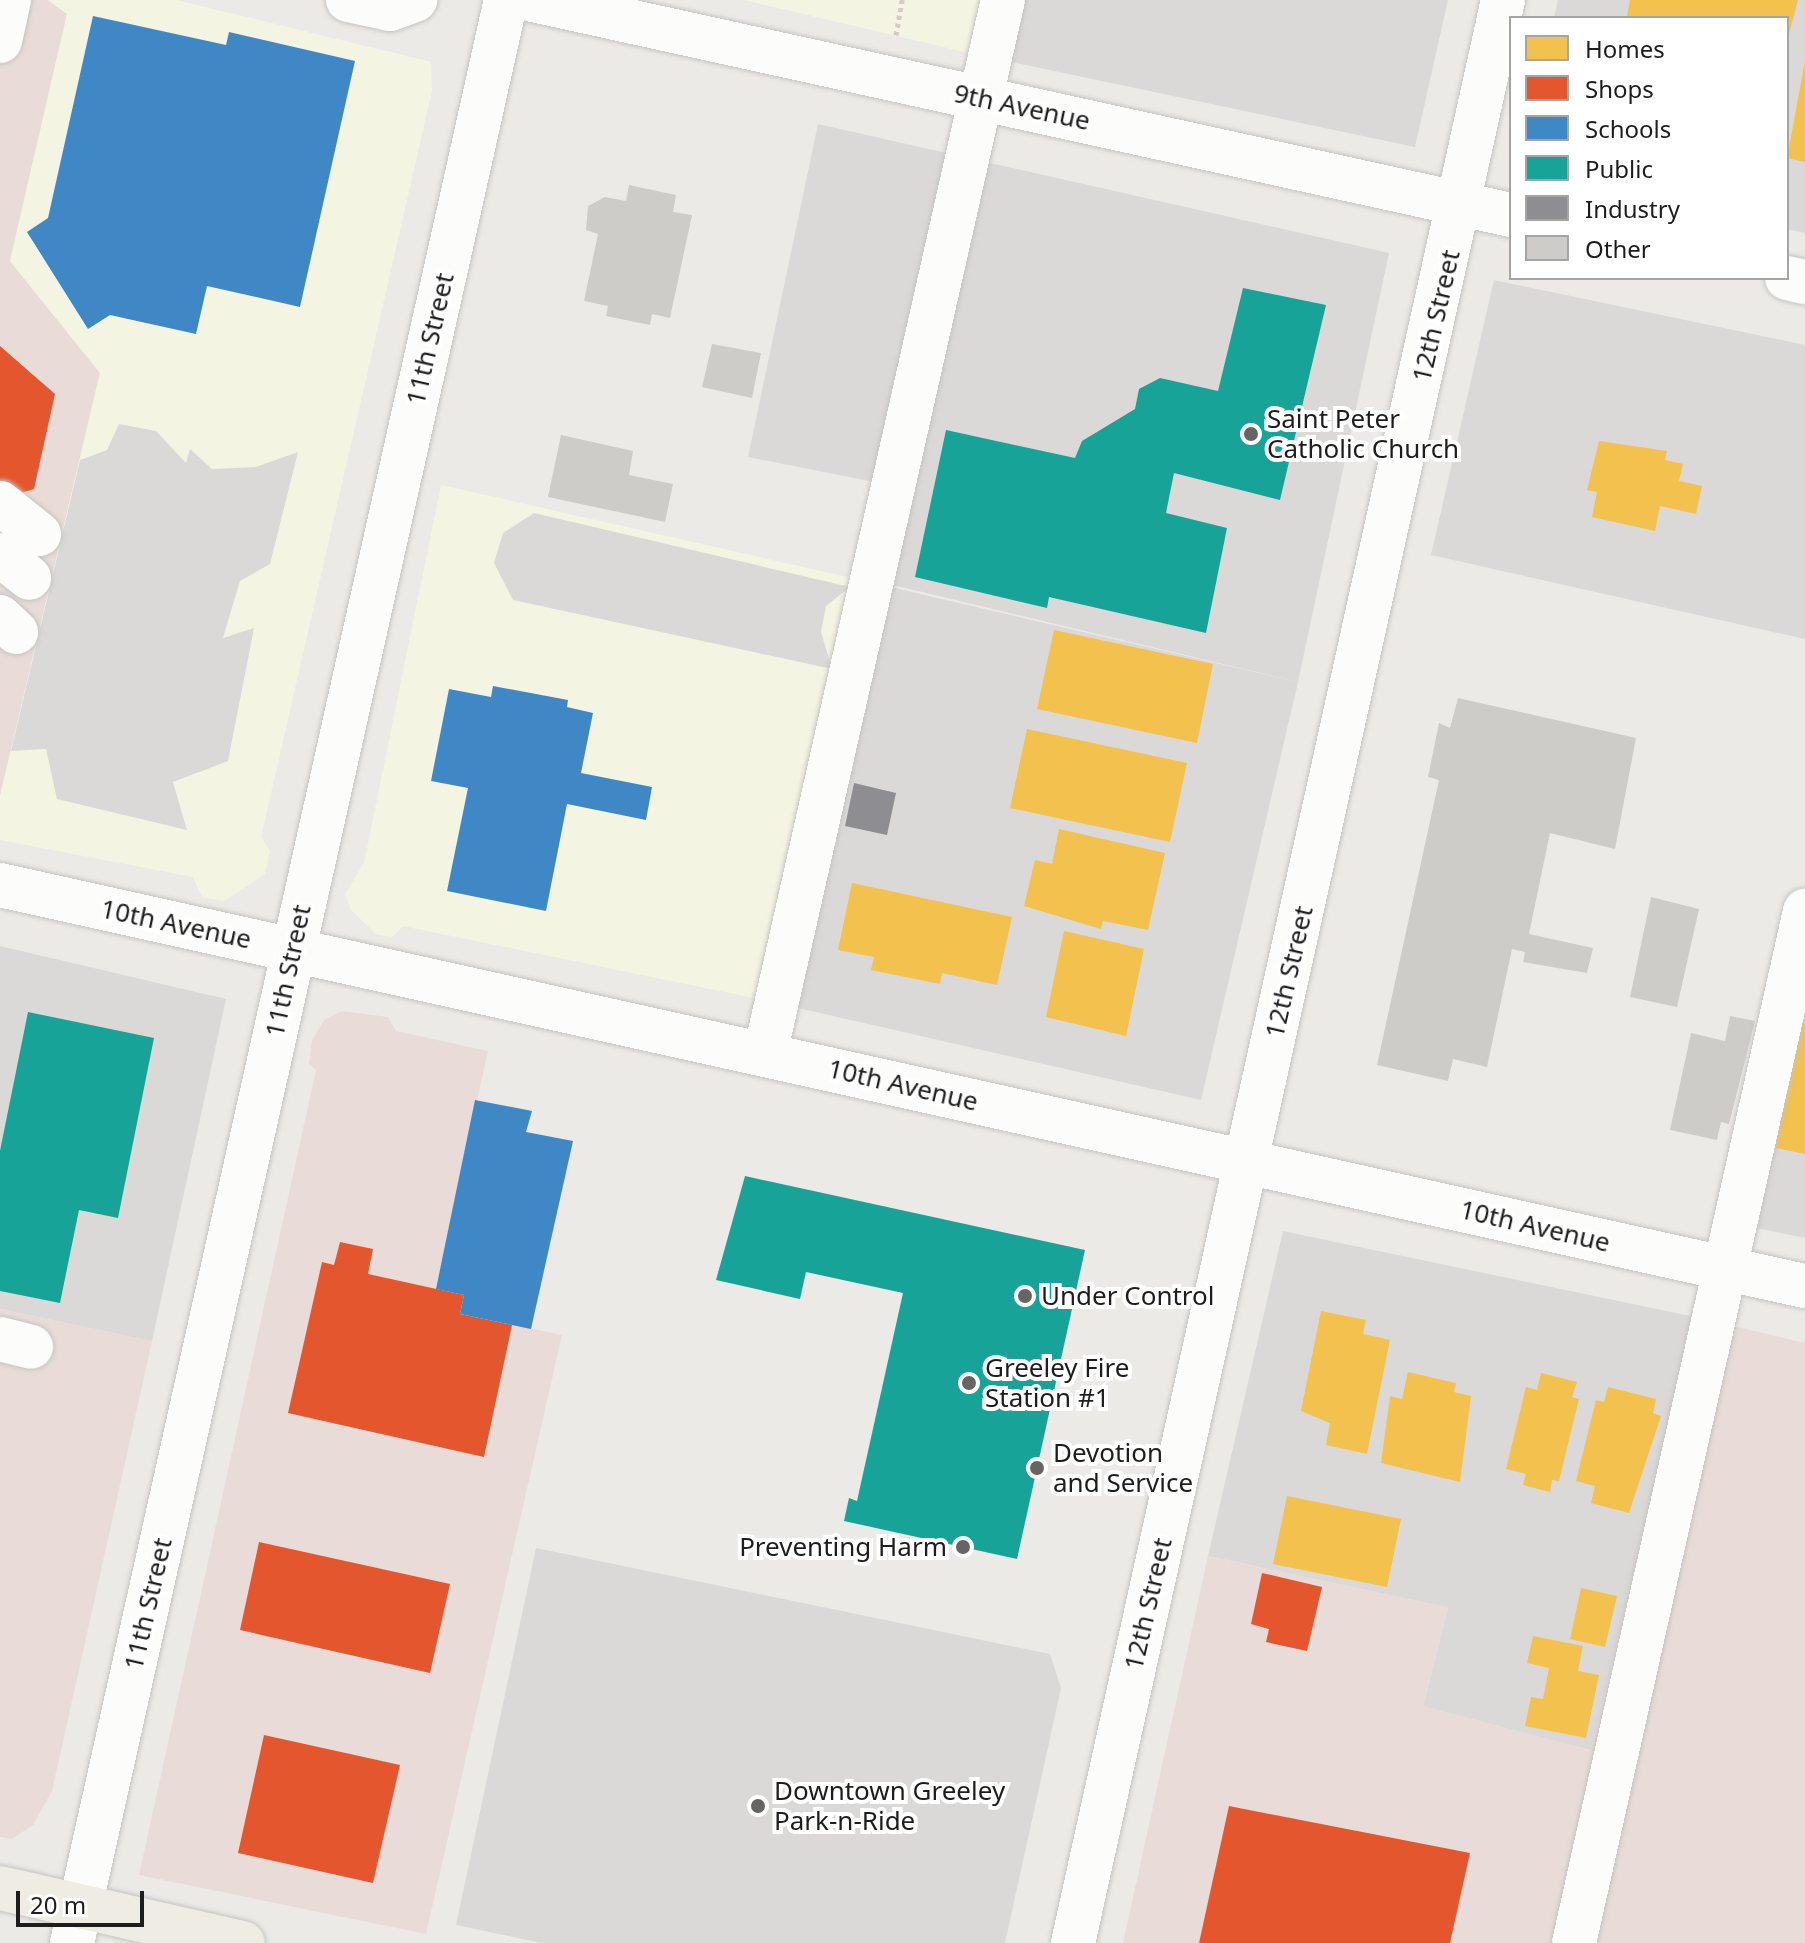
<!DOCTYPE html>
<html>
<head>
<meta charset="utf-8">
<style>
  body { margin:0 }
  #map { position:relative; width:1805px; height:1943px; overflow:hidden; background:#eceae6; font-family:"Noto Sans",sans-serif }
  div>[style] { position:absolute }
  .residential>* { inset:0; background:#dbd9d7 }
  .commercial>* { inset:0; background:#e9dcd8 }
  .education>* { inset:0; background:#f4f4e2 }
  .religious>* { inset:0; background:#dad9d7 }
  .homes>* { inset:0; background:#f2c14e }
  .shops>* { inset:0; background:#e4572e }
  .schools>* { inset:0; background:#3f88c5 }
  .public>* { inset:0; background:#17a398 }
  .industry>* { inset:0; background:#8d8d92 }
  .building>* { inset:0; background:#ceccc9 }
  .path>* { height:5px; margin-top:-2.5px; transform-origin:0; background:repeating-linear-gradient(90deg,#d5cac6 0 4px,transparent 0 8px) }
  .roads { filter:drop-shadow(0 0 2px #c4c4c2) drop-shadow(0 0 2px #c4c4c2) }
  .minor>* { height:44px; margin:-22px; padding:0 22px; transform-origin:22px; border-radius:22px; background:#fcfcfb }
  .major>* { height:44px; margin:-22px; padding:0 22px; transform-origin:22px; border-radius:22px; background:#efece4 }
  .dots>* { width:22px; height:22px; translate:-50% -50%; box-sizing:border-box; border:4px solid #fff; border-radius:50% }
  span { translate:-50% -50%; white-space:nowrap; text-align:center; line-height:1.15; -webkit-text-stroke:8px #fff; paint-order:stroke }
  .street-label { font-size:26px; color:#1d1d1d }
  .poi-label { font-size:26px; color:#1d1d1d }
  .left { translate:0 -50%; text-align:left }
  .right { translate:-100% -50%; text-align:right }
  .legend { position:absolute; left:1509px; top:16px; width:280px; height:264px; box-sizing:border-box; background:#fff; border:2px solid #a5a5a5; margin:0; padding:10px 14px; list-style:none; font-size:24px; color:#1d1d1d }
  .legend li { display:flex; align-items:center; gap:16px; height:40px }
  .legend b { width:40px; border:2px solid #a5a5a5 }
  .scale { position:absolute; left:16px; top:1891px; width:128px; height:36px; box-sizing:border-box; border:4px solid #1d1d1d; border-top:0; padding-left:10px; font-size:24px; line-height:28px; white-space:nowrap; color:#1d1d1d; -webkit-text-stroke:6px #fff; paint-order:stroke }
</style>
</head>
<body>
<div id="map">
  <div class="residential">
    <div style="clip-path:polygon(981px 0,1448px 0,1415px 147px,969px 53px)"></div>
    <div style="clip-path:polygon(1558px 0,1805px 0,1805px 233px,1787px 229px,1787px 18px,1554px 18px)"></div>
    <div style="clip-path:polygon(1494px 280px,1805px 345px,1805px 639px,1431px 555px)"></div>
    <div style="clip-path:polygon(852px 578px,1298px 682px,1201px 1100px,759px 999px)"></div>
    <div style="clip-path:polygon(1805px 988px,1805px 1238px,1752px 1227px)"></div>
    <div style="clip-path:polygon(1283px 1231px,1695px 1317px,1591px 1750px,1422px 1711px,1448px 1608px,1208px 1556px)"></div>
  </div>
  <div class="commercial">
    <div style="clip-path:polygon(0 0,47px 0,67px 14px,10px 261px,100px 373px,0 796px)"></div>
    <div style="clip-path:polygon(342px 1011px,388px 1017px,396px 1031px,488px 1051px,436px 1289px,464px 1295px,461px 1314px,562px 1335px,426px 1934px,139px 1875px,316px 1070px,309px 1064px,312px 1040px,324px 1020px)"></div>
    <div style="clip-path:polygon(0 1309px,152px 1341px,52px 1791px,33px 1825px,12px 1839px,0 1837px)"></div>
    <div style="clip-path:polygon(1695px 1317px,1805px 1343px,1805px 1943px,1123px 1943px,1208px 1556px,1448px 1607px,1423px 1706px,1591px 1750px)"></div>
  </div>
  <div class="education">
    <div style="clip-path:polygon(49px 0,177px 0,431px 62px,432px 91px,261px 837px,270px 851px,265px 874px,224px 901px,202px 897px,193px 877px,0 840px,0 796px,100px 373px,10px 261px,67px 14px)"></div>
    <div style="clip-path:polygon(744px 0,981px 0,969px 53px)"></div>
    <div style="clip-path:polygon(441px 485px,852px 578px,759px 999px,403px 926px,392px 937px,376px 934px,351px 910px,345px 894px,364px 863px)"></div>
  </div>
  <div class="religious">
    <div style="clip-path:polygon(818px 124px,1389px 253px,1298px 682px,893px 585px,874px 482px,748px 457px)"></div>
    <div style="clip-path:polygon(119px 424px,156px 431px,186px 463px,190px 449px,212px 469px,256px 467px,298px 452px,270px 564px,240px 581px,223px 638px,254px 628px,228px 761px,173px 782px,187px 830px,57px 799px,46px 749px,11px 751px,80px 460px,107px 450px)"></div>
    <div style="clip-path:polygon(534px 513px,850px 587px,826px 606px,821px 632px,832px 669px,513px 600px,494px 563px,503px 533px)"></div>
    <div style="clip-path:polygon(0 946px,226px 999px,152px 1341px,0 1309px)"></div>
    <div style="clip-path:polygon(536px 1548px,1050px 1654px,1061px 1688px,1005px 1943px,542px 1943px,456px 1925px)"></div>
  </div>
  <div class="homes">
    <div style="clip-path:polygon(1630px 0,1798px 0,1788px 38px,1787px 18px,1637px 18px,1627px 16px)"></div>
    <div style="clip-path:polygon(1805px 61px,1805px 162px,1787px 158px)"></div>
    <div style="clip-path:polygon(1599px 441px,1667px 451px,1665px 460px,1683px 464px,1679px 481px,1702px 486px,1696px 514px,1660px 506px,1655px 531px,1592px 517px,1597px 492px,1587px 490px)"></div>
    <div style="clip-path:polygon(1054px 630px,1213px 664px,1197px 743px,1037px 709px)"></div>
    <div style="clip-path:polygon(1027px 729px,1187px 763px,1170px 842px,1010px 808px)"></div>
    <div style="clip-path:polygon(1059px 829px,1165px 853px,1148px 930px,1103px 921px,1101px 929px,1024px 906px,1035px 860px,1052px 864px)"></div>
    <div style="clip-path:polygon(852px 883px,1012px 917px,997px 985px,942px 973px,940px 984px,871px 970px,874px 957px,838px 950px)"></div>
    <div style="clip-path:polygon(1064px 931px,1144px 949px,1126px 1036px,1046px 1017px)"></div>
    <div style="clip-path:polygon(1798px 1022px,1805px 1023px,1805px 1154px,1770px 1147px)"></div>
    <div style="clip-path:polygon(1321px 1311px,1366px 1320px,1363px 1334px,1390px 1340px,1367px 1454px,1326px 1445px,1330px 1423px,1301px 1411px)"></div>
    <div style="clip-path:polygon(1408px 1372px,1456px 1383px,1454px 1392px,1471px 1396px,1460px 1482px,1381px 1463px,1390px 1396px,1402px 1399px)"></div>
    <div style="clip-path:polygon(1541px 1373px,1577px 1382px,1572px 1397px,1579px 1399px,1559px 1481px,1552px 1480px,1550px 1492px,1523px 1485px,1526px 1474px,1506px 1469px,1526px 1387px,1537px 1390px)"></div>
    <div style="clip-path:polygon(1608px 1387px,1656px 1399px,1653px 1413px,1661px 1416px,1629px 1513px,1591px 1503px,1595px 1486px,1576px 1481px,1596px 1400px,1604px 1402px)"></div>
    <div style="clip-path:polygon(1287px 1496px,1401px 1519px,1387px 1587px,1273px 1564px)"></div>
    <div style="clip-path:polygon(1581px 1588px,1617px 1596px,1605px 1647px,1570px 1639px)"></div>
    <div style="clip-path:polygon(1533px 1636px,1583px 1646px,1578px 1671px,1599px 1675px,1586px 1738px,1525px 1726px,1531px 1697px,1543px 1699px,1549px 1668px,1527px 1663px)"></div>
  </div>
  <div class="shops">
    <div style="clip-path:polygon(0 346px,55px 394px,34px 489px,0 499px)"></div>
    <div style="clip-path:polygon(340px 1242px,373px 1249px,368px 1274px,464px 1295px,460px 1314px,512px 1325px,484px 1457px,288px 1413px,322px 1262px,334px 1265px)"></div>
    <div style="clip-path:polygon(259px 1542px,450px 1584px,430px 1673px,240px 1630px)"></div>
    <div style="clip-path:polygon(1262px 1573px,1322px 1587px,1307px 1651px,1266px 1642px,1269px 1629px,1251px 1624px)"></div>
    <div style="clip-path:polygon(264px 1735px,400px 1765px,373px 1883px,238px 1853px)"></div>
    <div style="clip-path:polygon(1229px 1806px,1470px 1853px,1450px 1943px,1199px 1943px)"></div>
  </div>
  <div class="schools">
    <div style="clip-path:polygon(93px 16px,226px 45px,229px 32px,355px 61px,300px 307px,207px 286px,196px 334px,110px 315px,88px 329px,27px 232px,48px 218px)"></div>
    <div style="clip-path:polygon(493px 686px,568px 700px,567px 707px,593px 713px,581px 773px,652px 787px,646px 820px,567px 804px,546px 911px,447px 891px,468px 788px,431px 781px,449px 689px,491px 697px)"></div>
    <div style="clip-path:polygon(475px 1100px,532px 1111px,526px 1132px,573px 1141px,531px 1329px,460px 1314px,464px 1295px,436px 1289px)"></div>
  </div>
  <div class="public">
    <div style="clip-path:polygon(1243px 288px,1326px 305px,1280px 500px,1174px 473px,1166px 513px,1227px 528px,1206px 633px,1049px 597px,1047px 608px,915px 577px,946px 430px,1075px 458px,1082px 441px,1135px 409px,1139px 389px,1160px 378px,1218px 391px)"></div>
    <div style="clip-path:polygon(28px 1012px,154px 1038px,118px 1218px,79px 1210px,60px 1303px,0 1291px,0 1151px)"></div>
    <div style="clip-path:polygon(745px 1176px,1085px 1250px,1017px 1559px,844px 1521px,849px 1498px,857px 1501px,903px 1293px,806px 1272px,800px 1299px,716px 1280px)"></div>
  </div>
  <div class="industry">
    <div style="clip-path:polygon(854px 783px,896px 793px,887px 835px,845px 826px)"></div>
  </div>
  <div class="building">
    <div style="clip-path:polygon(629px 185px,676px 195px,673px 212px,692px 215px,670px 318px,652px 314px,650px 325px,606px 316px,608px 306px,584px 301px,598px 234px,586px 230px,588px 206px,605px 197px,626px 201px)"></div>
    <div style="clip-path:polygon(712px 344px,761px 353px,752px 398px,702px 387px)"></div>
    <div style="clip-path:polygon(561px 435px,633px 451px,629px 475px,673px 484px,665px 522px,548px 497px)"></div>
    <div style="clip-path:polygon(1458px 698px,1636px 738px,1615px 849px,1550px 833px,1529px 934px,1593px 948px,1587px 973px,1523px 962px,1525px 952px,1512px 949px,1487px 1067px,1453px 1059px,1448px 1081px,1377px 1065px,1439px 780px,1428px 777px,1439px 723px,1450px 728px)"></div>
    <div style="clip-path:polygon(1651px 897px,1699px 909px,1677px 1007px,1630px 997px)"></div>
    <div style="clip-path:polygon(1730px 1016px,1755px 1021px,1729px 1124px,1721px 1122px,1717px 1140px,1670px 1130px,1691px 1033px,1725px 1041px)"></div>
  </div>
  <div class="path">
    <div style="left:896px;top:35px;width:36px;rotate:-80deg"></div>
  </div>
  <div class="roads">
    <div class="minor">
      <div style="left:348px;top:0;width:43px;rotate:12.1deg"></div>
      <div style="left:390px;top:9px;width:27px;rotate:-20deg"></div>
      <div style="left:533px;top:0;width:1001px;rotate:12.4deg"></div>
      <div style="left:0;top:41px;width:42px;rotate:-77.6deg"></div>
      <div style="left:1787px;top:278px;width:18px;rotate:13deg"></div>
      <div style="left:0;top:503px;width:50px;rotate:38.5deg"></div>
      <div style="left:0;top:555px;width:37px;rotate:38deg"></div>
      <div style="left:0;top:617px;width:22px;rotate:43deg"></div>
      <div style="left:0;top:885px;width:1849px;rotate:12.53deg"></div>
      <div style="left:765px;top:1054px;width:1081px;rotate:-77.28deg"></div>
      <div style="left:0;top:1339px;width:32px;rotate:14deg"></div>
      <div style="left:72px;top:1943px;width:1991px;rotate:-77.41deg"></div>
      <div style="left:1073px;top:1943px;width:1990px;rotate:-77.52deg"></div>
      <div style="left:1574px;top:1943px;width:1058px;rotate:-77.38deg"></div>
    </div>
    <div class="major">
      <div style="left:0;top:1888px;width:249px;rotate:12.8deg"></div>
    </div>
  </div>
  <div class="dots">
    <div style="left:1251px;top:434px;background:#656563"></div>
    <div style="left:1025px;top:1296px;background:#656563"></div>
    <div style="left:969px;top:1383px;background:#656563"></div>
    <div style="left:1037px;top:1468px;background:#656563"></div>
    <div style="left:963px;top:1547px;background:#656563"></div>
    <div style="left:758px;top:1806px;background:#656563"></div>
  </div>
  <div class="street-label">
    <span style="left:1022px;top:107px;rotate:12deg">9th Avenue</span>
    <span style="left:1436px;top:316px;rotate:-77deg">12th Street</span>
    <span style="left:430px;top:339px;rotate:-77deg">11th Street</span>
    <span style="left:176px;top:924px;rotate:12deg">10th Avenue</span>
    <span style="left:288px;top:971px;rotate:-78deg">11th Street</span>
    <span style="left:1289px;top:972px;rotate:-77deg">12th Street</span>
    <span style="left:903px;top:1085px;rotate:13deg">10th Avenue</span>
    <span style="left:1535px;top:1226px;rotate:13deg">10th Avenue</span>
    <span style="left:148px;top:1604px;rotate:-77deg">11th Street</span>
    <span style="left:1148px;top:1604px;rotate:-77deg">12th Street</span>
  </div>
  <div class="poi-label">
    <span class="left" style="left:1267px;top:434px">Saint Peter<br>Catholic Church</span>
    <span class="left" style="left:1041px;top:1296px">Under Control</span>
    <span class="left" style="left:985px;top:1383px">Greeley Fire<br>Station #1</span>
    <span class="left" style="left:1053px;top:1468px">Devotion<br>and Service</span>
    <span class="right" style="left:947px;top:1547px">Preventing Harm</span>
    <span class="left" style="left:774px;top:1806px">Downtown Greeley<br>Park-n-Ride</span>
  </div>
  <ul class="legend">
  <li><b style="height:22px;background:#f2c14e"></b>Homes</li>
  <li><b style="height:22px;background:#e4572e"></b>Shops</li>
  <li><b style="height:22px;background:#3f88c5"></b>Schools</li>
  <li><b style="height:22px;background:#17a398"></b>Public</li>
  <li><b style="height:22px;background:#8d8d92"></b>Industry</li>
  <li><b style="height:22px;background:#ceccc9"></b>Other</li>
  </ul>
  <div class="scale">20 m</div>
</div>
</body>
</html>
